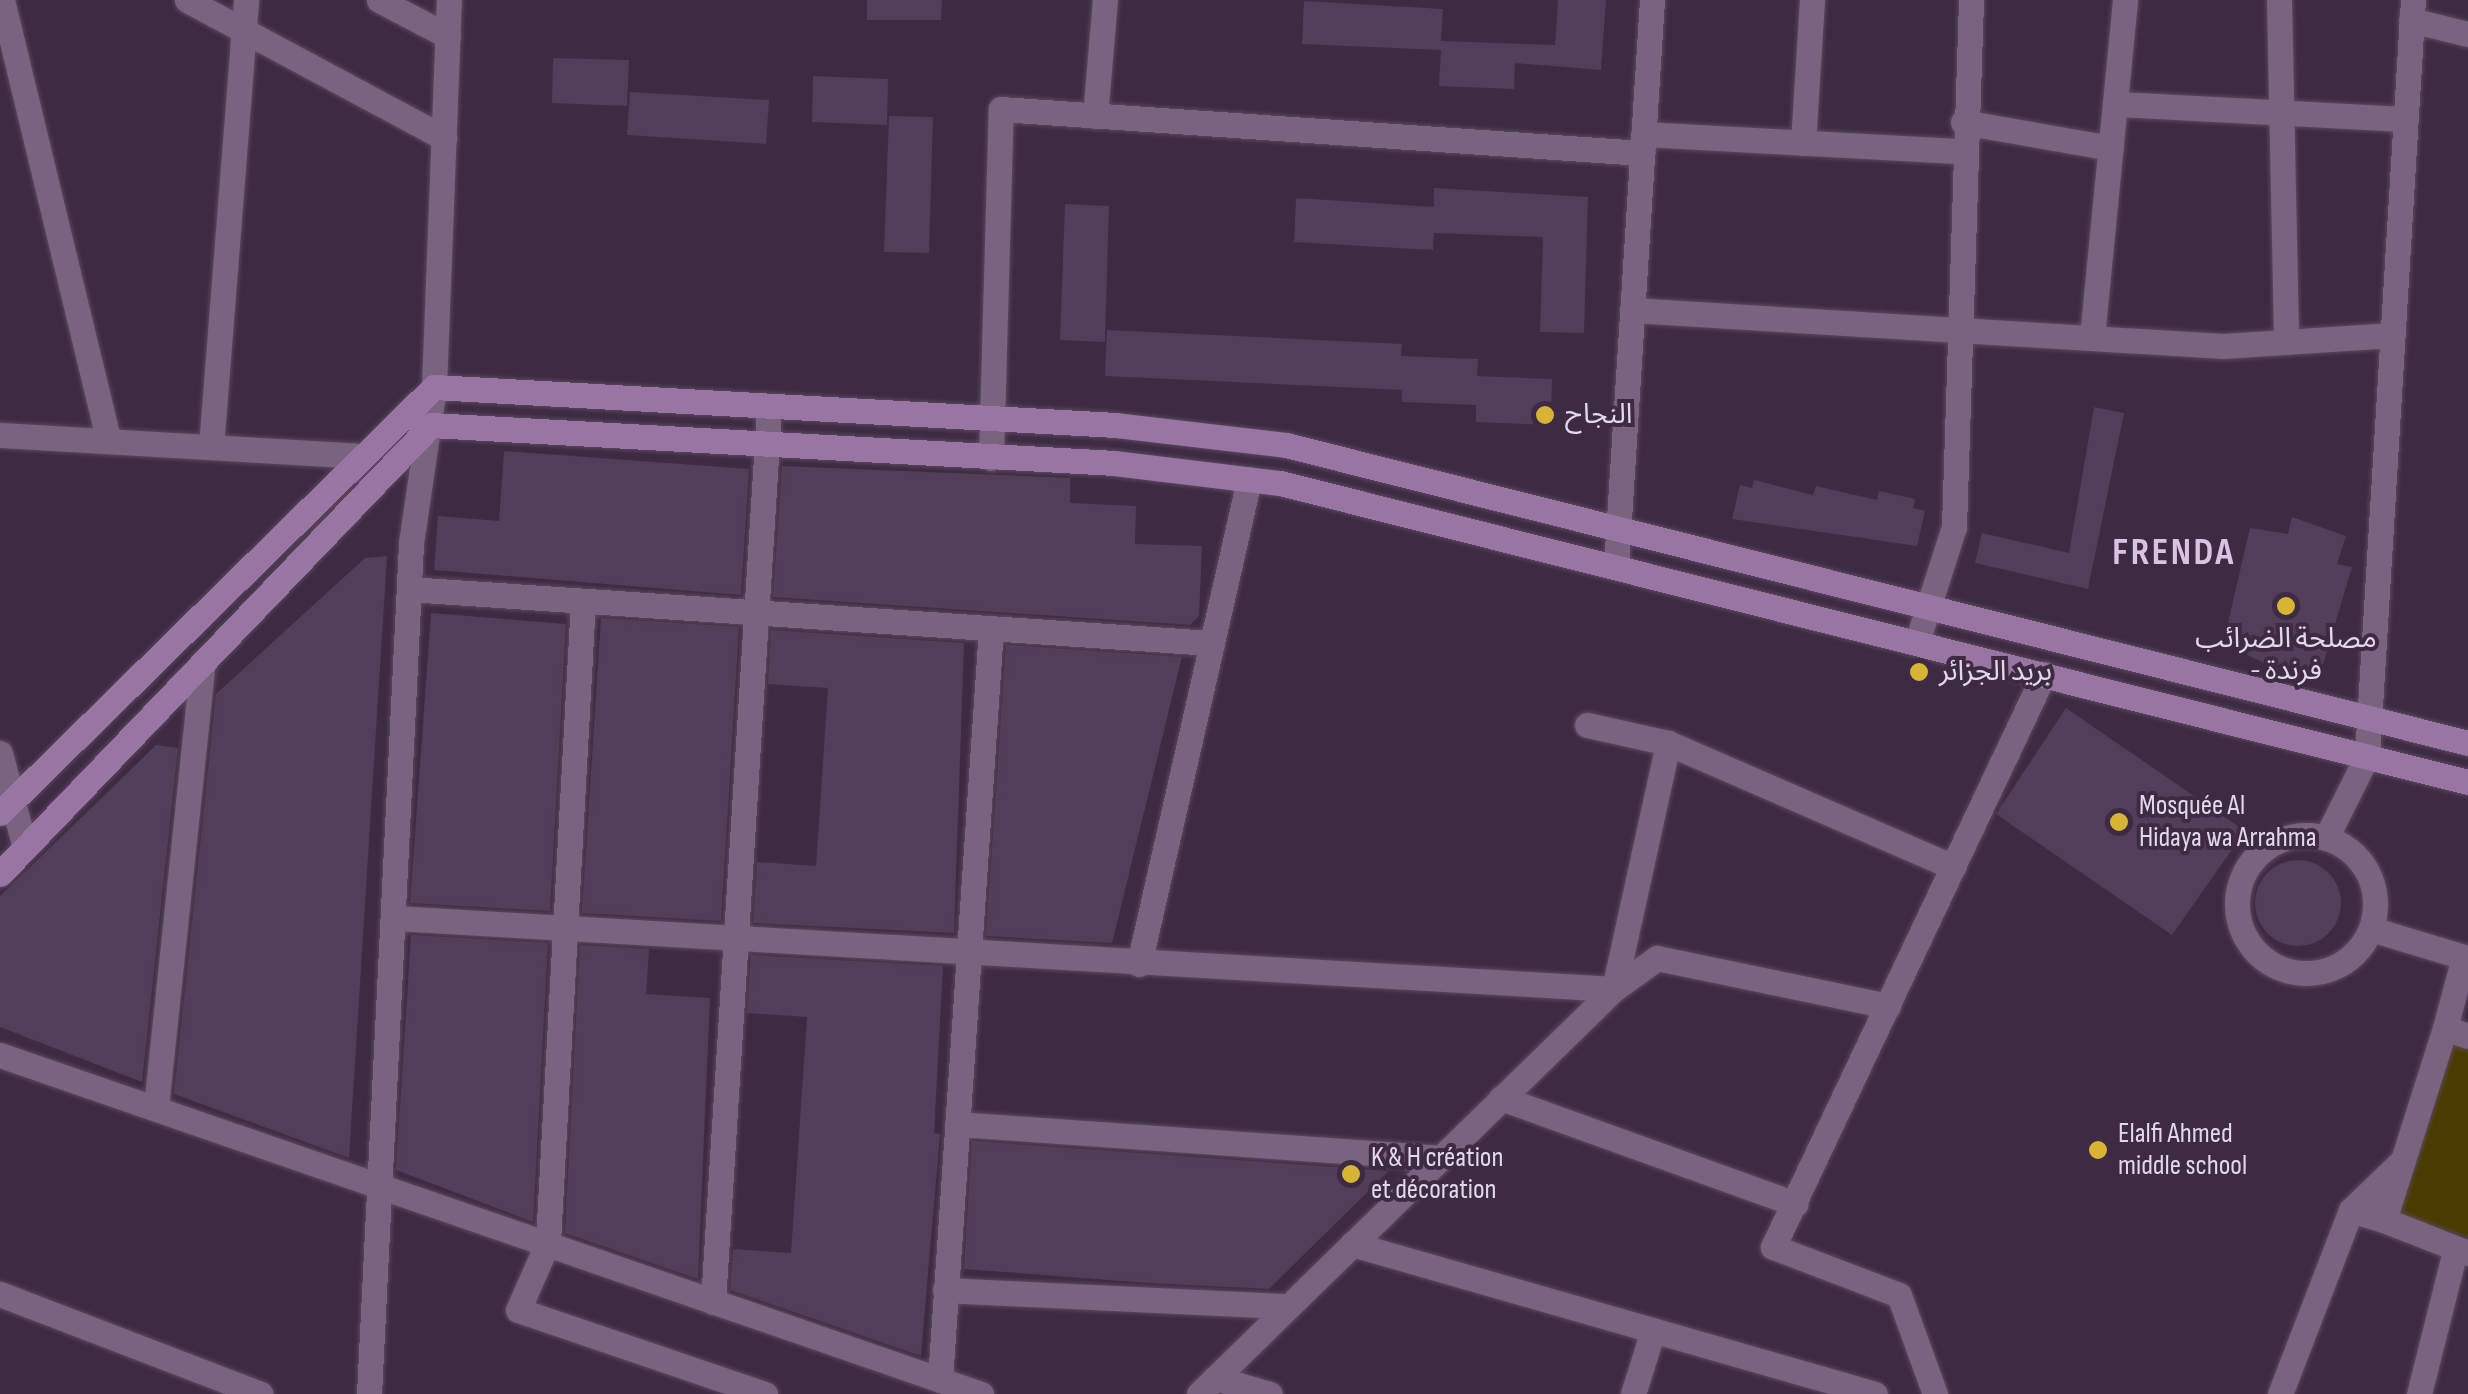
<!DOCTYPE html>
<html>
<head>
<meta charset="utf-8">
<style>
  body { margin:0 }
  #map { position:relative; width:2468px; height:1394px; overflow:hidden; background:#3d2a43; font-family:"Sofia Sans Condensed","Noto Sans Arabic",sans-serif }
  div>[style] { position:absolute }
  .green>* { inset:0; background:#4b3c01 }
  .building>* { inset:0; background:#523e58 }
  .round { border-radius:50% }
  .roads { filter:drop-shadow(0 0 2px #5a495e) drop-shadow(0 0 2px #5a495e) }
  .street>* { height:25px; margin:-12.5px; padding:0 12.5px; transform-origin:12.5px; border-radius:12.5px; background:#79637f }
  .street>.ring { margin:-12.5px; padding:0; box-sizing:content-box; background:none; border:25px solid #79637f; border-radius:50% }
  .secondary>* { height:25px; margin:-12.5px; padding:0 12.5px; transform-origin:12.5px; border-radius:12.5px; background:#9875a2 }
  .dots>* { width:28px; height:28px; translate:-50% -50%; box-sizing:border-box; border:5px solid #3d2a43; border-radius:50% }
  span { translate:-50% -50%; white-space:nowrap; text-align:center; line-height:1.15; -webkit-text-stroke:8px #3d2a43; paint-order:stroke }
  .poi-label { font-size:28px; color:#e4d8e8 }
  .left { translate:0 -50%; text-align:left }
  .district-label { font-size:38px; color:#dac3e1; font-weight:700; letter-spacing:2.5px }
</style>
</head>
<body>
<div id="map">
  <div class="green">
    <div style="clip-path:polygon(2447px 1043px,2468px 1049px,2468px 1237px,2393px 1213px)"></div>
  </div>
  <div class="building">
    <div style="clip-path:polygon(867px 0,942px 0,941px 20px,867px 20px)"></div>
    <div style="clip-path:polygon(1558px 0,1606px 0,1601px 70px,1515px 63px,1514px 89px,1439px 86px,1441px 50px,1302px 44px,1304px 1px,1443px 9px,1441px 41px,1555px 45px)"></div>
    <div style="clip-path:polygon(553px 58px,629px 60px,627px 106px,552px 103px)"></div>
    <div style="clip-path:polygon(813px 76px,888px 79px,887px 125px,812px 122px)"></div>
    <div style="clip-path:polygon(630px 92px,769px 100px,766px 144px,627px 135px)"></div>
    <div style="clip-path:polygon(889px 116px,933px 117px,929px 253px,884px 252px)"></div>
    <div style="clip-path:polygon(1434px 188px,1588px 197px,1584px 333px,1540px 332px,1543px 237px,1434px 233px,1433px 250px,1294px 242px,1296px 198px,1434px 207px)"></div>
    <div style="clip-path:polygon(1065px 204px,1109px 206px,1105px 342px,1060px 340px)"></div>
    <div style="clip-path:polygon(1107px 330px,1402px 344px,1401px 356px,1478px 359px,1477px 376px,1552px 379px,1551px 425px,1476px 422px,1476px 405px,1402px 402px,1402px 390px,1105px 376px)"></div>
    <div style="clip-path:polygon(2094px 407px,2124px 413px,2088px 589px,1975px 563px,1982px 533px,2069px 553px)"></div>
    <div style="clip-path:polygon(504px 451px,749px 469px,741px 595px,434px 570px,438px 516px,499px 521px)"></div>
    <div style="clip-path:polygon(782px 466px,1070px 478px,1070px 503px,1136px 506px,1135px 544px,1202px 546px,1199px 616px,1190px 625px,773px 597px)"></div>
    <div style="clip-path:polygon(1754px 480px,1813px 495px,1816px 486px,1877px 500px,1879px 491px,1915px 499px,1913px 508px,1925px 511px,1917px 546px,1732px 519px,1740px 485px,1752px 488px)"></div>
    <div style="clip-path:polygon(2292px 517px,2346px 536px,2337px 564px,2352px 567px,2321px 671px,2278px 669px,2223px 644px,2250px 528px,2288px 534px)"></div>
    <div style="clip-path:polygon(387px 556px,349px 1158px,174px 1094px,216px 694px,365px 558px)"></div>
    <div style="clip-path:polygon(431px 613px,566px 624px,550px 911px,410px 903px)"></div>
    <div style="clip-path:polygon(601px 618px,739px 627px,721px 921px,582px 913px)"></div>
    <div style="clip-path:polygon(771px 630px,964px 643px,954px 933px,753px 923px,757px 862px,816px 866px,828px 688px,768px 684px)"></div>
    <div style="clip-path:polygon(1006px 645px,1182px 657px,1112px 943px,986px 936px)"></div>
    <div style="clip-path:polygon(2066px 708px,2245px 831px,2172px 935px,1996px 814px)"></div>
    <div style="clip-path:polygon(156px 745px,178px 748px,142px 1082px,0 1027px,0 896px)"></div>
    <div class="round" style="left:2255px;top:860px;width:86px;height:86px"></div>
    <div style="clip-path:polygon(411px 935px,548px 943px,533px 1222px,396px 1170px)"></div>
    <div style="clip-path:polygon(580px 945px,649px 949px,646px 994px,710px 998px,698px 1279px,565px 1233px)"></div>
    <div style="clip-path:polygon(751px 955px,943px 966px,934px 1133px,940px 1134px,921px 1356px,730px 1290px,733px 1249px,791px 1253px,807px 1017px,747px 1013px)"></div>
    <div style="clip-path:polygon(972px 1141px,1389px 1171px,1269px 1289px,1148px 1283px,964px 1269px)"></div>
  </div>
  <div class="roads">
    <div class="street">
      <div style="left:2px;top:0;width:454px;rotate:76.4deg"></div>
      <div style="left:187px;top:0;width:292px;rotate:28.2deg"></div>
      <div style="left:379px;top:0;width:78px;rotate:27.6deg"></div>
      <div style="left:2279px;top:0;width:342px;rotate:88.8deg"></div>
      <div style="left:2411px;top:20px;width:59px;rotate:13.8deg"></div>
      <div style="left:2117px;top:104px;width:289px;rotate:3deg"></div>
      <div style="left:1095px;top:116px;width:116px;rotate:-85.1deg"></div>
      <div style="left:1963px;top:122px;width:150px;rotate:10deg"></div>
      <div style="left:1643px;top:134px;width:319px;rotate:3.1deg"></div>
      <div style="left:1803px;top:143px;width:143px;rotate:-86.4deg"></div>
      <div style="left:1632px;top:310px;width:592px;rotate:3.49deg"></div>
      <div style="left:2223px;top:346px;width:170px;rotate:-3.7deg"></div>
      <div style="left:2092px;top:337px;width:339px;rotate:-84.4deg"></div>
      <div style="left:0;top:435px;width:364px;rotate:3.3deg"></div>
      <div style="left:211px;top:447px;width:448px;rotate:-85.5deg"></div>
      <div style="left:991px;top:458px;width:349px;rotate:-88.4deg"></div>
      <div style="left:1001px;top:109px;width:643px;rotate:3.93deg"></div>
      <div style="left:1616px;top:566px;width:567px;rotate:-86.36deg"></div>
      <div style="left:409px;top:589px;width:805px;rotate:3.85deg"></div>
      <div style="left:583px;top:601px;width:642px;rotate:93.13deg"></div>
      <div style="left:548px;top:1242px;width:74px;rotate:113.8deg"></div>
      <div style="left:518px;top:1310px;width:261px;rotate:18.8deg"></div>
      <div style="left:1917px;top:642px;width:121px;rotate:-72.2deg"></div>
      <div style="left:1954px;top:527px;width:527px;rotate:-88.15deg"></div>
      <div style="left:1587px;top:725px;width:83px;rotate:12.5deg"></div>
      <div style="left:1668px;top:743px;width:311px;rotate:23.5deg"></div>
      <div style="left:0;top:753px;width:98px;rotate:75.3deg"></div>
      <div class="ring" style="left:2237px;top:835px;width:113px;height:113px"></div>
      <div style="left:2326px;top:838px;width:92px;rotate:-63.4deg"></div>
      <div style="left:2367px;top:756px;width:757px;rotate:-86.52deg"></div>
      <div style="left:395px;top:918px;width:1221px;rotate:3.33deg"></div>
      <div style="left:1614px;top:989px;width:53px;rotate:-35.8deg"></div>
      <div style="left:1657px;top:958px;width:236px;rotate:11.7deg"></div>
      <div style="left:2371px;top:929px;width:97px;rotate:16.8deg"></div>
      <div style="left:2464px;top:957px;width:73px;rotate:105deg"></div>
      <div style="left:2445px;top:1028px;width:24px;rotate:19deg"></div>
      <div style="left:1139px;top:964px;width:497px;rotate:-77.2deg"></div>
      <div style="left:0;top:1055px;width:1038px;rotate:19.06deg"></div>
      <div style="left:1501px;top:1098px;width:313px;rotate:19.8deg"></div>
      <div style="left:156px;top:1107px;width:438px;rotate:-84deg"></div>
      <div style="left:957px;top:1124px;width:482px;rotate:4deg"></div>
      <div style="left:2351px;top:1210px;width:34px;rotate:17deg"></div>
      <div style="left:2384px;top:1220px;width:201px;rotate:-72.4deg"></div>
      <div style="left:2384px;top:1220px;width:90px;rotate:21.4deg"></div>
      <div style="left:1352px;top:1244px;width:544px;rotate:16deg"></div>
      <div style="left:945px;top:1290px;width:336px;rotate:2.7deg"></div>
      <div style="left:0;top:1294px;width:279px;rotate:21deg"></div>
      <div style="left:713px;top:1302px;width:895px;rotate:-86.41deg"></div>
      <div style="left:1215px;top:1378px;width:57px;rotate:16.2deg"></div>
      <div style="left:940px;top:1380px;width:754px;rotate:-86.12deg"></div>
      <div style="left:369px;top:1394px;width:852px;rotate:-87.17deg"></div>
      <div style="left:411px;top:543px;width:158px;rotate:-81.6deg"></div>
      <div style="left:434px;top:387px;width:387px;rotate:-87.8deg"></div>
      <div style="left:1199px;top:1394px;width:580px;rotate:-44.3deg"></div>
      <div style="left:1614px;top:989px;width:252px;rotate:-77.6deg"></div>
      <div style="left:1633px;top:1394px;width:67px;rotate:-72.6deg"></div>
      <div style="left:1935px;top:1394px;width:105px;rotate:-110deg"></div>
      <div style="left:1899px;top:1295px;width:135px;rotate:-159.1deg"></div>
      <div style="left:1773px;top:1247px;width:634px;rotate:-64.69deg"></div>
      <div style="left:2280px;top:1394px;width:197px;rotate:-68.9deg"></div>
      <div style="left:2351px;top:1210px;width:72px;rotate:-43.9deg"></div>
      <div style="left:2419px;top:1394px;width:147px;rotate:-75.9deg"></div>
    </div>
    <div class="secondary">
      <div style="left:0;top:813px;width:608px;rotate:-44.47deg"></div>
      <div style="left:434px;top:387px;width:683px;rotate:3.19deg"></div>
      <div style="left:1116px;top:425px;width:171px;rotate:6.7deg"></div>
      <div style="left:1286px;top:445px;width:1219px;rotate:14.15deg"></div>
      <div style="left:0;top:874px;width:622px;rotate:-46.17deg"></div>
      <div style="left:431px;top:425px;width:684px;rotate:3.18deg"></div>
      <div style="left:1114px;top:463px;width:167px;rotate:6.9deg"></div>
      <div style="left:1280px;top:483px;width:1225px;rotate:14.13deg"></div>
    </div>
  </div>
  <div class="dots">
    <div style="left:1545px;top:415px;background:#d8b434"></div>
    <div style="left:2286px;top:606px;background:#d8b434"></div>
    <div style="left:1919px;top:672px;background:#d8b434"></div>
    <div style="left:2119px;top:822px;background:#d8b434"></div>
    <div style="left:2098px;top:1150px;background:#d8b434"></div>
    <div style="left:1351px;top:1174px;background:#d8b434"></div>
  </div>
  <div class="poi-label">
    <span class="left" style="left:1565px;top:415px">النجاح</span>
    <span style="left:2286px;top:655px">مصلحة الضرائب<br>- فرندة</span>
    <span class="left" style="left:1939px;top:672px">بريد الجزائر</span>
    <span class="left" style="left:2139px;top:822px">Mosquée Al<br>Hidaya wa Arrahma</span>
    <span class="left" style="left:2118px;top:1150px">Elalfi Ahmed<br>middle school</span>
    <span class="left" style="left:1371px;top:1174px">K &amp; H création<br>et décoration</span>
  </div>
  <div class="district-label">
    <span style="left:2174px;top:553px">FRENDA</span>
  </div>
</div>
</body>
</html>
